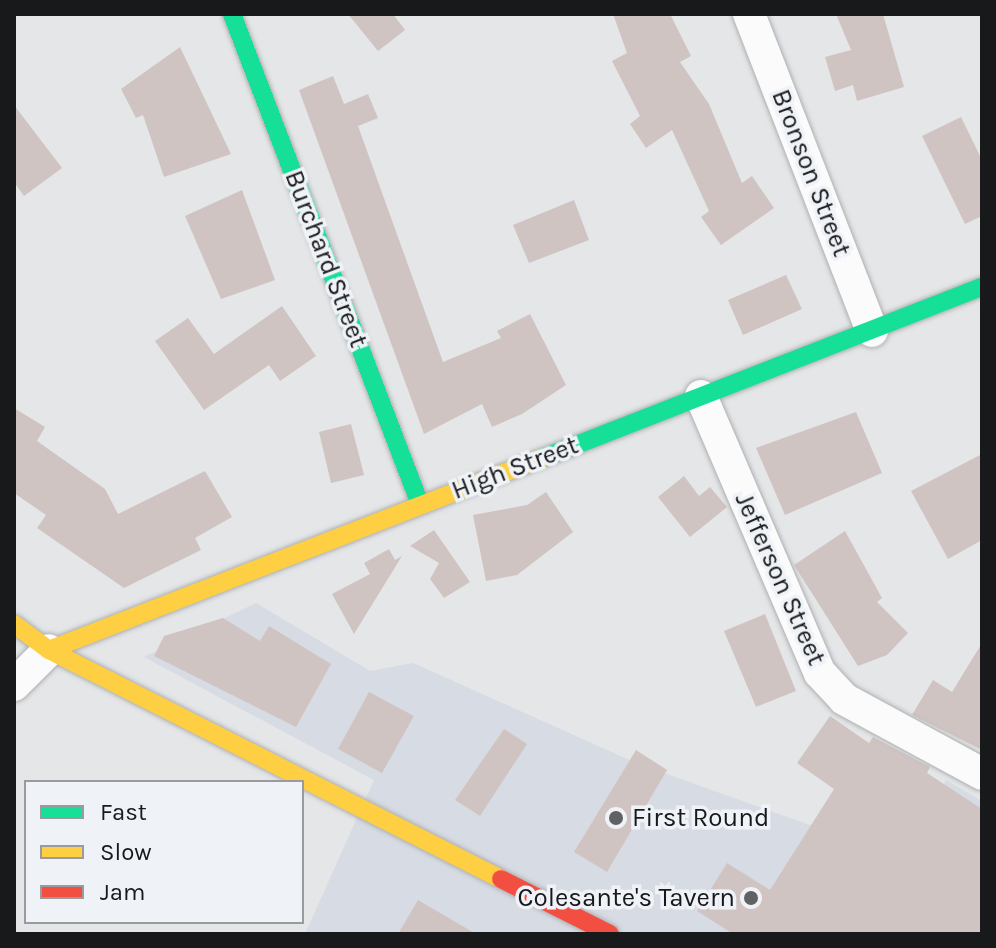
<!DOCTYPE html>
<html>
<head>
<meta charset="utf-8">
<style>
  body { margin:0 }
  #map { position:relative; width:996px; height:948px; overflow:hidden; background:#e4e6e8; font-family:Karla,sans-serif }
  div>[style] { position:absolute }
  .built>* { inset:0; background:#d7dbe3 }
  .building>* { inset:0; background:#d0c4c3 }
  .roads { filter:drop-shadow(0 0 2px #afb0b2) drop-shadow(0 0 2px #afb0b2) }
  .street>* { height:32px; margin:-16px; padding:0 16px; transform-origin:16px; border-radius:16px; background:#fbfbfc }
  .fast>* { height:18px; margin:-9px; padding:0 9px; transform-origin:9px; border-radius:9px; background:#16e098 }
  .slow>* { height:18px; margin:-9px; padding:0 9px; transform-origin:9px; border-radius:9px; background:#ffcf43 }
  .jam>* { height:18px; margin:-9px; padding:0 9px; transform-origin:9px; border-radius:9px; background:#f24e42 }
  .dots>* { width:22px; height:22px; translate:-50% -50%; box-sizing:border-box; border:4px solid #eff2f7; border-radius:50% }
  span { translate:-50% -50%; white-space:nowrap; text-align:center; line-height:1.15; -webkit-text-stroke:7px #eff2f7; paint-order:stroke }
  .street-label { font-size:26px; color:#18191b }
  .poi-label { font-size:26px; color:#18191b }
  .left { translate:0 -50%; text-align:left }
  .right { translate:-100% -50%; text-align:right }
  .frame { position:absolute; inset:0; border:16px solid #18191b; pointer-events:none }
  .legend { position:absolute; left:24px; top:780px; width:280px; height:144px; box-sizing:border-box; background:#eff2f7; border:2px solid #999b9f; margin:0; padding:10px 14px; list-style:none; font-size:24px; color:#18191b }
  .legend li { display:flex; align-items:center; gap:16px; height:40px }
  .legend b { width:40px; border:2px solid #999b9f }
</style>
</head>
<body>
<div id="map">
  <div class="built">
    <div style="clip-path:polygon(256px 603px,370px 671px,413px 663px,636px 763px,908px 860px,946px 780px,982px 801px,982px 934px,305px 934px,374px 780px,144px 657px)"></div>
  </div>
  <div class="building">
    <div style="clip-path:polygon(348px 14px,393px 14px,405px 30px,378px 51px)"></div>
    <div style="clip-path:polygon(613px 14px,670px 14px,691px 56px,680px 62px,709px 104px,742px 183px,752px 176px,774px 208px,721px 245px,701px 217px,709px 211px,672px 130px,646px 148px,630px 124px,640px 116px,612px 61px,627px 53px)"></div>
    <div style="clip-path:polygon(836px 14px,883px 14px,904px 87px,857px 101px,853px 85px,835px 91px,825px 57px,851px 50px)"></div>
    <div style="clip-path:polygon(180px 47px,231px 154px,164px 177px,143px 115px,136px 118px,121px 89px)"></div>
    <div style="clip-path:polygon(333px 76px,344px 104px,368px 94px,378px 118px,358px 126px,443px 362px,501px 338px,497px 331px,530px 314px,566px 385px,522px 414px,492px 427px,482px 404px,424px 434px,299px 90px)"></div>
    <div style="clip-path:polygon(14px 105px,62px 168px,24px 196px,14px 182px)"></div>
    <div style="clip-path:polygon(961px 117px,982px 160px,982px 216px,965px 224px,922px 136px)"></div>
    <div style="clip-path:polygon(242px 190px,275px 280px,221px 299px,185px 216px)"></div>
    <div style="clip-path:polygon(574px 200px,589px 240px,529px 263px,513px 225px)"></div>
    <div style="clip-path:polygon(786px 275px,802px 309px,743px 335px,728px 300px)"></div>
    <div style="clip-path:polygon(282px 306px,316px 356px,280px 381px,269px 365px,204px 410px,155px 341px,188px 318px,214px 354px)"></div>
    <div style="clip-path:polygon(14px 408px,45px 427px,37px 441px,105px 489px,118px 514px,205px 471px,232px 517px,195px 538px,201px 550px,124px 588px,37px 528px,46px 515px,14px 493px)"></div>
    <div style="clip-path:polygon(856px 412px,882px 473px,785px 515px,756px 448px)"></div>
    <div style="clip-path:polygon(351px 424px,364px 475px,331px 483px,319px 432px)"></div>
    <div style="clip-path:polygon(982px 454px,982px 540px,948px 559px,911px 491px)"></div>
    <div style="clip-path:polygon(684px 476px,699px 496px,710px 487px,727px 507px,690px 537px,658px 497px)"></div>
    <div style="clip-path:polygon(546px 492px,573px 532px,517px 575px,486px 581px,473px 515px,527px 505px)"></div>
    <div style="clip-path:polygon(434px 530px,470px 582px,444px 598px,430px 579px,439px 563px,410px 546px)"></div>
    <div style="clip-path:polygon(845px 531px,882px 598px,877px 602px,908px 633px,887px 655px,858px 666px,794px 565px)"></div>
    <div style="clip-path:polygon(389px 549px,395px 560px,402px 556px,354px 634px,332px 594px,370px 574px,364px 563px)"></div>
    <div style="clip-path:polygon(765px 614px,796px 691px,756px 707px,724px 631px)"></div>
    <div style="clip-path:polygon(223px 618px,260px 641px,269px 626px,331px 664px,296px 727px,154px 656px,164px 636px)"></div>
    <div style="clip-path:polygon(982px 643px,982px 750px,912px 715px,933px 680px,952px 692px)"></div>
    <div style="clip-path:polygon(369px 692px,414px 716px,382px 773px,338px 749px)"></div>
    <div style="clip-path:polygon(830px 716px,869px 743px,873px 737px,930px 767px,927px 773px,982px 809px,982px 934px,733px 934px,697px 911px,727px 863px,770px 890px,834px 789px,797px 763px)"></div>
    <div style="clip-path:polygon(504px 729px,527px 744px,480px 816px,455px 800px)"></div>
    <div style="clip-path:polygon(636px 750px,667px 770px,607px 872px,574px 852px)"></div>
    <div style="clip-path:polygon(418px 900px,476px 934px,398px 934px)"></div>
  </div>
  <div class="roads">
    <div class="street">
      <div style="left:749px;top:14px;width:340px;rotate:68.8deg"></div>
      <div style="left:701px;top:396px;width:301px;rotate:66.8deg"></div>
      <div style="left:820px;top:673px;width:35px;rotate:47deg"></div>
      <div style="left:844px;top:699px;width:157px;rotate:28.5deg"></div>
      <div style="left:14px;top:685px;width:49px;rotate:-45deg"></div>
    </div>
    <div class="fast">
      <div style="left:232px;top:14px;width:525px;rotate:69.01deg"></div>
      <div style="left:540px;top:459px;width:474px;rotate:-21.3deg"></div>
    </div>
    <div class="slow">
      <div style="left:14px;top:624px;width:44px;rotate:36.6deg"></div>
      <div style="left:49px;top:650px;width:507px;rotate:26.87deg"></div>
      <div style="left:49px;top:650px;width:527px;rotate:-21.26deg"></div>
    </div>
    <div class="jam">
      <div style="left:501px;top:879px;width:122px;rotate:26.8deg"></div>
    </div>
  </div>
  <div class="dots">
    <div style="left:616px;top:818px;background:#5f6163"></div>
    <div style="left:751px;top:898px;background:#5f6163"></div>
  </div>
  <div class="street-label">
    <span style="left:811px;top:173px;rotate:69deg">Bronson Street</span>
    <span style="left:326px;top:259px;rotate:69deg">Burchard Street</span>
    <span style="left:515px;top:468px;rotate:-21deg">High Street</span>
    <span style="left:780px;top:579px;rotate:66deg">Jefferson Street</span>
  </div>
  <div class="poi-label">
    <span class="left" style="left:632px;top:818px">First Round</span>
    <span class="right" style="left:735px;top:898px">Colesante's Tavern</span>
  </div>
  <div class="frame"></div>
  <ul class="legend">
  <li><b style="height:10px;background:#16e098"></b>Fast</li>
  <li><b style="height:10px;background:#ffcf43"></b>Slow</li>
  <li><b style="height:10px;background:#f24e42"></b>Jam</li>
  </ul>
</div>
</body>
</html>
